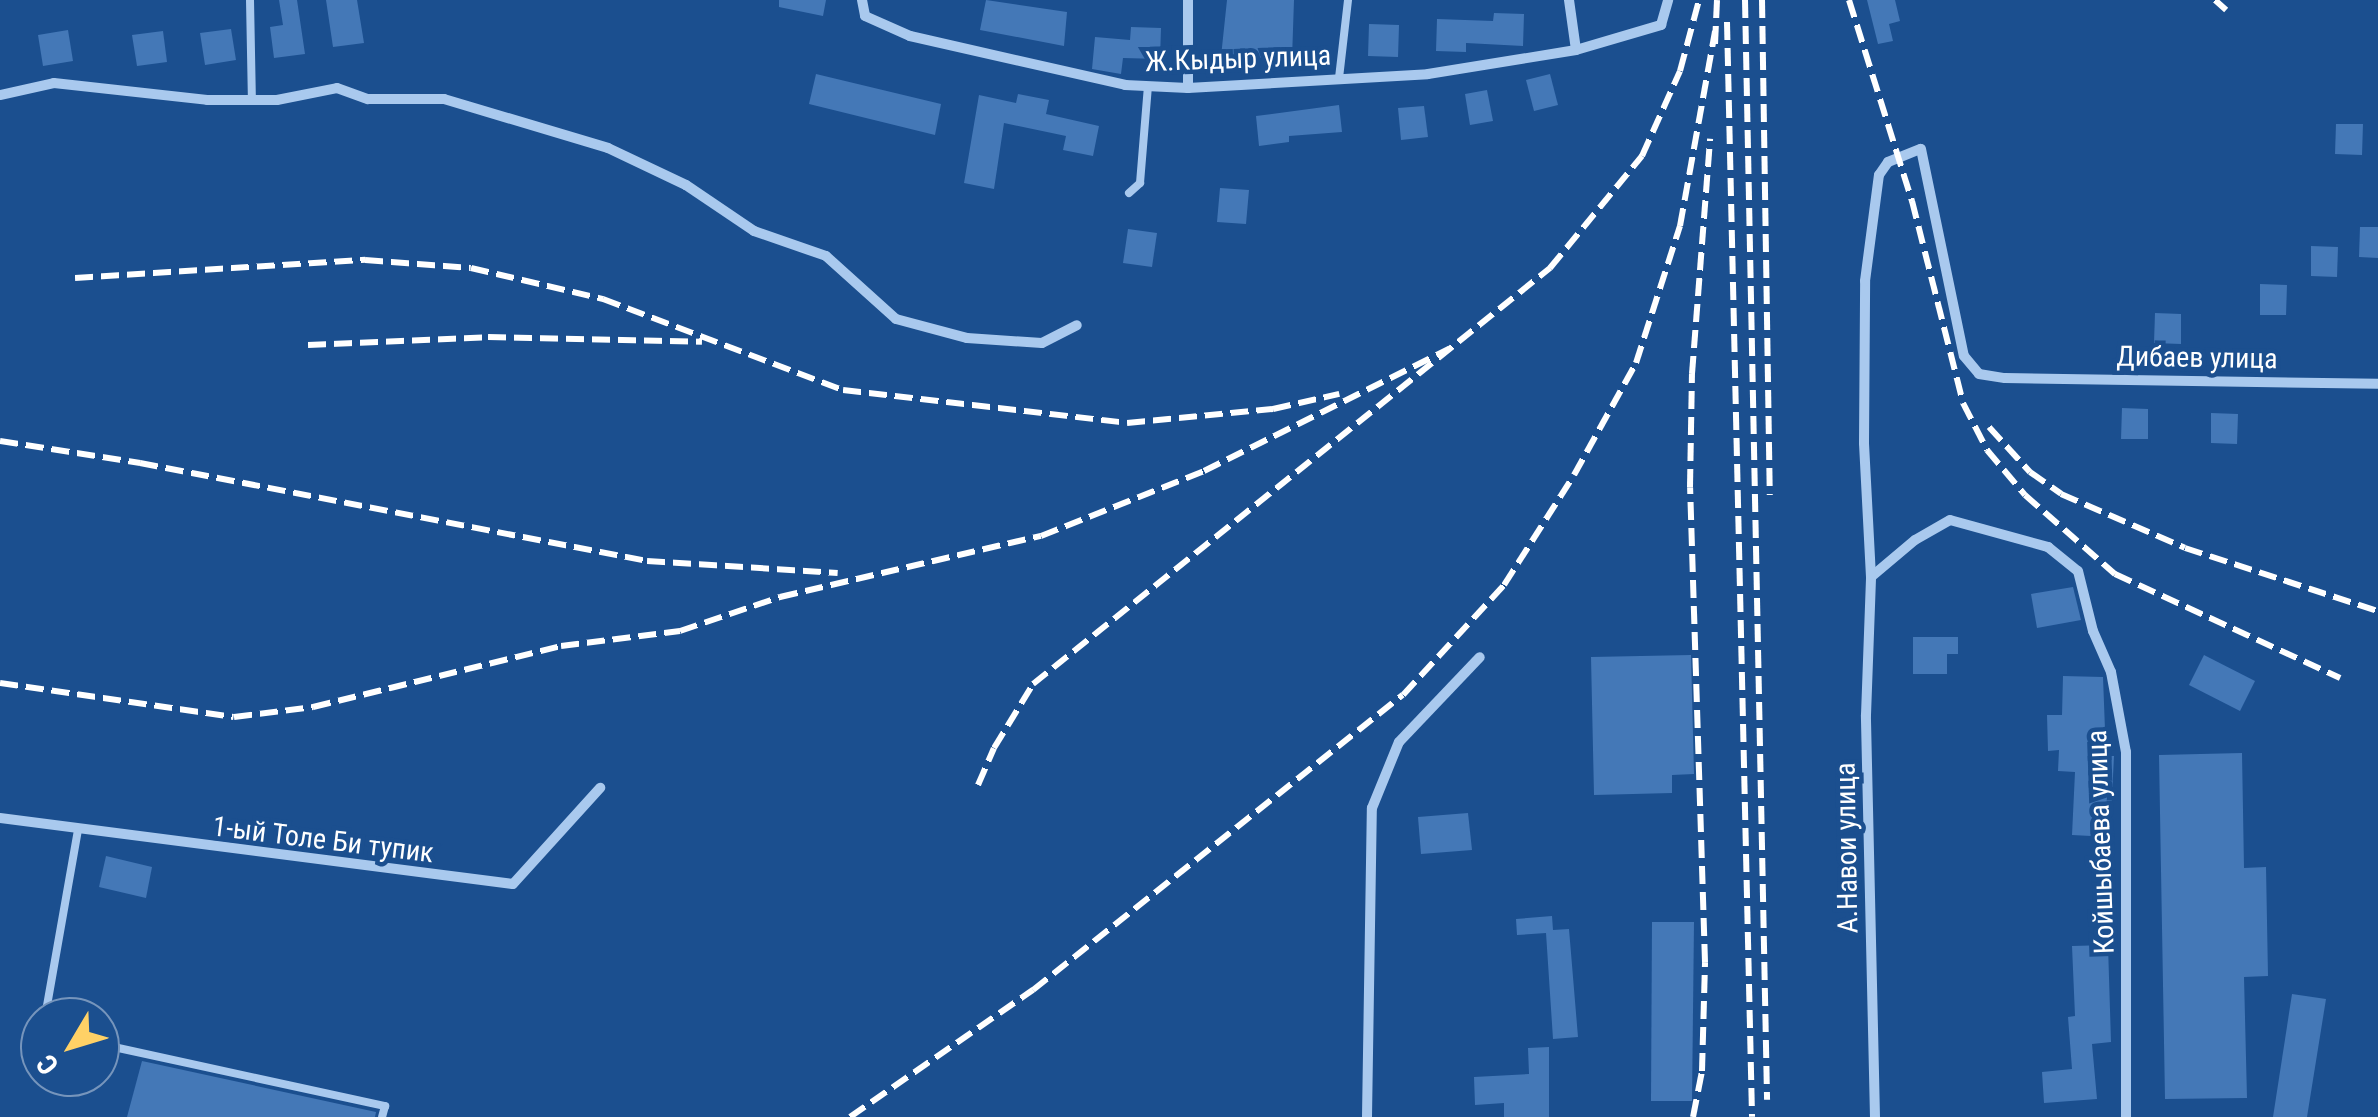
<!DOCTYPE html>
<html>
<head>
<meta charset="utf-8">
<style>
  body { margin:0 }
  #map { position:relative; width:2378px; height:1117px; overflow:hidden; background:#1b4f8f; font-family:"Roboto Condensed",sans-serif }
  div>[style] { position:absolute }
  .building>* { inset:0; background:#4478b7 }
  .service>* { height:8px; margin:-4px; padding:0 4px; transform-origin:4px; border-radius:4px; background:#a9c9ee }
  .minor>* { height:10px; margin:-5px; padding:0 5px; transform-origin:5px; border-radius:5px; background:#a9c9ee }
  .rail>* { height:6px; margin-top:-3px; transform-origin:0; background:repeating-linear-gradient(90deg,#fff 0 18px,transparent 0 26px) }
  span { translate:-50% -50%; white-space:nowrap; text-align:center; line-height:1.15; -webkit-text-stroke:9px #1b4f8f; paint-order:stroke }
  .street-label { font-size:28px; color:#fff }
  .north { position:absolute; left:20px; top:997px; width:100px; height:100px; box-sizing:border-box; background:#1b4f8f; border:2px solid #7695bc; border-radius:50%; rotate:232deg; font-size:28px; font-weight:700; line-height:40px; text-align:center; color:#fff }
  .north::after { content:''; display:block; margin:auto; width:35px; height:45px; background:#ffd166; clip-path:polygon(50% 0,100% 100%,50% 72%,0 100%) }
</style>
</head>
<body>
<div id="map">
  <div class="building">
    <div style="clip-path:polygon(279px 0,297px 0,305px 54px,274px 58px,270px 27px,283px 25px)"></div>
    <div style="clip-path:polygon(326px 0,357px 0,364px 43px,333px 47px)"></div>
    <div style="clip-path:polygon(779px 0,826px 0,823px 16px,779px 7px)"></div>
    <div style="clip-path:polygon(986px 0,1067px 12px,1064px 46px,980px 30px)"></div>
    <div style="clip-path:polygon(1227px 0,1294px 0,1292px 59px,1250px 57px,1249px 69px,1220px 66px)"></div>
    <div style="clip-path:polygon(1867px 0,1895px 0,1900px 21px,1889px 24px,1893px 41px,1878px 44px)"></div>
    <div style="clip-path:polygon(1494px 13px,1524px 14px,1523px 46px,1466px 43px,1466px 52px,1436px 51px,1437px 19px,1493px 21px)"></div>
    <div style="clip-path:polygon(1369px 24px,1399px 25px,1398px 57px,1368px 56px)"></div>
    <div style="clip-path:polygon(1131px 27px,1161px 28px,1160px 59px,1123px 58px,1121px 74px,1092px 69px,1095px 37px,1130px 40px)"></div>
    <div style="clip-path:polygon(231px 29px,236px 60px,205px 65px,200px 33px)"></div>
    <div style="clip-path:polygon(68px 30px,73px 61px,43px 66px,38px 35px)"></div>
    <div style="clip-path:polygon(163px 31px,167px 62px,137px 66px,132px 35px)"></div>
    <div style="clip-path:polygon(816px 74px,941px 104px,935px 135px,809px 104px)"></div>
    <div style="clip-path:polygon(1550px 74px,1558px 105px,1534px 111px,1526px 80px)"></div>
    <div style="clip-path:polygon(1487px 90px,1493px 121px,1470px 125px,1465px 94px)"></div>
    <div style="clip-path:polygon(1018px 94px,1049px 100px,1046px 114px,1099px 126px,1093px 156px,1063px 150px,1066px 136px,1004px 123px,994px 189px,964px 183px,979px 95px,1016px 103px)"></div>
    <div style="clip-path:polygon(1339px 105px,1342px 132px,1289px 136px,1289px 142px,1259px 146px,1256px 116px)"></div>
    <div style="clip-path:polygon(1424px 106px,1428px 137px,1401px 140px,1398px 108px)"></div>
    <div style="clip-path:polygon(2336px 124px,2363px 124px,2362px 155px,2335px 154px)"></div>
    <div style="clip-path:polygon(1220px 188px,1249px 190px,1246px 224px,1217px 222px)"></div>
    <div style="clip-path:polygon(2360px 227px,2378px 227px,2378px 258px,2359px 257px)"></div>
    <div style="clip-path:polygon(1128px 229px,1157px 233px,1152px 267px,1123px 263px)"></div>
    <div style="clip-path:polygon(2311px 246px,2338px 247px,2337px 277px,2311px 276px)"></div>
    <div style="clip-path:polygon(2260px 284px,2287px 285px,2286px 315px,2260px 315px)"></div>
    <div style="clip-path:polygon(2155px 313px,2181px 314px,2181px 344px,2154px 343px)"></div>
    <div style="clip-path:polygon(2122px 408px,2148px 409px,2148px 439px,2121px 439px)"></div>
    <div style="clip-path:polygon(2211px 413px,2238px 414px,2237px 444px,2211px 443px)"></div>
    <div style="clip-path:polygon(2073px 587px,2081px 620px,2037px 628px,2031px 594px)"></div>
    <div style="clip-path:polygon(1913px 637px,1958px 637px,1958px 654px,1947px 654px,1947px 674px,1913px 674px)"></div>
    <div style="clip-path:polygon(1691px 655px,1694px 774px,1672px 775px,1672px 793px,1594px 795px,1591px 657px)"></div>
    <div style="clip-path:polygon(2204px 655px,2255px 681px,2240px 711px,2189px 685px)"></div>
    <div style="clip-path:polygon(2063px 676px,2103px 677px,2106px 756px,2114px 756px,2110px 837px,2072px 835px,2075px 772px,2058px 771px,2059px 750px,2048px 751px,2047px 715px,2062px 715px)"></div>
    <div style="clip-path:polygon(2242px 753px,2244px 868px,2266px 867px,2268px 976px,2244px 977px,2247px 1098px,2165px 1099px,2159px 755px)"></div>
    <div style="clip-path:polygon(1468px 813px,1472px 850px,1421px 854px,1418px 817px)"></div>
    <div style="clip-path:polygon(106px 856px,152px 867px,146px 898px,99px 887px)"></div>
    <div style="clip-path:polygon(1552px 916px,1553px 930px,1569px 929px,1578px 1037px,1553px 1039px,1546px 933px,1517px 935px,1516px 919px)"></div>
    <div style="clip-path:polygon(1652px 922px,1694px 922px,1692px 1101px,1651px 1101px)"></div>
    <div style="clip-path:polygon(2108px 945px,2111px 1042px,2092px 1044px,2097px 1099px,2044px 1103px,2042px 1072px,2072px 1069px,2068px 1017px,2075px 1016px,2072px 946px)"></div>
    <div style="clip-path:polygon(2292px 994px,2326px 999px,2307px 1117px,2273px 1117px)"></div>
    <div style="clip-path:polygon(1549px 1047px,1549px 1117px,1504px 1117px,1504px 1103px,1475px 1105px,1474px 1077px,1529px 1074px,1528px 1048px)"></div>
    <div style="clip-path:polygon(142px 1061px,376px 1112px,375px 1117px,127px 1117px)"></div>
  </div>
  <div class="service">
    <div style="left:250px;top:0;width:100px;rotate:88.9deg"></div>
    <div style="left:1339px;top:78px;width:79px;rotate:-83.4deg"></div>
    <div style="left:1129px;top:193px;width:15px;rotate:-42deg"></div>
    <div style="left:1140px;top:183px;width:97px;rotate:-85.3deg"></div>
    <div style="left:45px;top:1017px;width:190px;rotate:-80deg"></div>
    <div style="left:100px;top:1044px;width:292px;rotate:12.3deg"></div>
    <div style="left:385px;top:1106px;width:11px;rotate:105deg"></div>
  </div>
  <div class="minor">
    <div style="left:862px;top:0;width:16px;rotate:79deg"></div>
    <div style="left:865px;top:16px;width:49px;rotate:24deg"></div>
    <div style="left:910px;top:36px;width:221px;rotate:12.8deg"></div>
    <div style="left:1125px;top:85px;width:63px;rotate:2.7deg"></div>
    <div style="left:1188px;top:88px;width:240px;rotate:-3.3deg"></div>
    <div style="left:1428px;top:74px;width:150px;rotate:-9.2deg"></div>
    <div style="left:1576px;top:50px;width:89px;rotate:-16.4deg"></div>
    <div style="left:1661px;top:25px;width:26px;rotate:-74deg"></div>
    <div style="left:1188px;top:0;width:88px;rotate:90deg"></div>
    <div style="left:1569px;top:0;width:50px;rotate:82deg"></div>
    <div style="left:0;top:95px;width:55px;rotate:-12.5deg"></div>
    <div style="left:54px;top:83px;width:154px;rotate:6.3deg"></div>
    <div style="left:207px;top:100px;width:70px"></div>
    <div style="left:277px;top:100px;width:61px;rotate:-11.3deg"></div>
    <div style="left:337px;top:88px;width:33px;rotate:20deg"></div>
    <div style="left:368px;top:99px;width:76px"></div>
    <div style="left:444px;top:99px;width:171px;rotate:16.6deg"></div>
    <div style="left:608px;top:148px;width:86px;rotate:25.4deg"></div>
    <div style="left:686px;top:185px;width:82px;rotate:34.1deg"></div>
    <div style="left:754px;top:231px;width:76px;rotate:19.1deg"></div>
    <div style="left:826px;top:256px;width:94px;rotate:42deg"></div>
    <div style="left:896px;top:319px;width:73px;rotate:15deg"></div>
    <div style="left:967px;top:338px;width:75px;rotate:3.8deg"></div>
    <div style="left:1042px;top:343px;width:39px;rotate:-27deg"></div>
    <div style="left:1871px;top:577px;width:57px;rotate:-40.1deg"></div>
    <div style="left:1915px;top:540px;width:40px;rotate:-29.7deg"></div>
    <div style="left:1950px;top:520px;width:102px;rotate:15.4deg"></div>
    <div style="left:2048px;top:547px;width:38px;rotate:39deg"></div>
    <div style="left:2078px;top:571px;width:62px;rotate:76deg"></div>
    <div style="left:2093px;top:631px;width:45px;rotate:66.3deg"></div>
    <div style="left:2111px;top:672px;width:81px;rotate:79.4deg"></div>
    <div style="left:2126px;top:752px;width:365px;rotate:90deg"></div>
    <div style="left:0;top:818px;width:517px;rotate:7.33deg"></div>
    <div style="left:513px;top:884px;width:130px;rotate:-47.8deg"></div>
    <div style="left:1367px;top:1117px;width:309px;rotate:-89.1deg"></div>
    <div style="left:1372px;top:808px;width:71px;rotate:-67.8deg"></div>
    <div style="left:1399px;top:742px;width:117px;rotate:-46.4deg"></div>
    <div style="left:1875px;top:1117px;width:402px;rotate:-91.3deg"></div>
    <div style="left:1866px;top:715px;width:138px;rotate:-87.9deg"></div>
    <div style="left:1871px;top:577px;width:134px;rotate:-93deg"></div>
    <div style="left:1864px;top:443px;width:162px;rotate:-89.6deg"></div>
    <div style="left:1865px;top:281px;width:107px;rotate:-82.5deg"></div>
    <div style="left:1879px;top:175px;width:16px;rotate:-55deg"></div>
    <div style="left:1888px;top:162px;width:35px;rotate:-22deg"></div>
    <div style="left:1921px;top:149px;width:211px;rotate:78.3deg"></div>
    <div style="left:1964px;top:356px;width:23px;rotate:50deg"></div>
    <div style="left:1979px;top:374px;width:26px;rotate:9deg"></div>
    <div style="left:2005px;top:378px;width:373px;rotate:0.9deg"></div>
  </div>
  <div class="rail">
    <div style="left:1745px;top:0;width:1100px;rotate:88.85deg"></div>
    <div style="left:1762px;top:0;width:495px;rotate:89.1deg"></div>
    <div style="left:1849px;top:0;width:211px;rotate:72.6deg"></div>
    <div style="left:1912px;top:201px;width:208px;rotate:75.8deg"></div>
    <div style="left:1963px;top:403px;width:53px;rotate:62.9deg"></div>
    <div style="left:1987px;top:450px;width:59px;rotate:49.8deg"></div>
    <div style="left:2025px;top:495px;width:120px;rotate:41.3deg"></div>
    <div style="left:2115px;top:574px;width:248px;rotate:24.8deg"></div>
    <div style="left:2215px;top:0;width:15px;rotate:42deg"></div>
    <div style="left:1727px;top:22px;width:1095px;rotate:88.69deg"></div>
    <div style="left:1715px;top:44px;width:44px;rotate:-87.4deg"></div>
    <div style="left:75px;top:278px;width:291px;rotate:-3.6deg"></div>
    <div style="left:365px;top:260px;width:106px;rotate:4.3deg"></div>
    <div style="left:471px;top:268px;width:136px;rotate:13.2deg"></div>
    <div style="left:603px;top:299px;width:257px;rotate:20.8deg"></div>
    <div style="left:843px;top:390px;width:286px;rotate:6.6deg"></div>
    <div style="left:1127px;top:423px;width:147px;rotate:-5.5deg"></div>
    <div style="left:1273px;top:409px;width:68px;rotate:-12.8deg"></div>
    <div style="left:308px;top:345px;width:180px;rotate:-2.5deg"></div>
    <div style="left:488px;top:337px;width:214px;rotate:1.3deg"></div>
    <div style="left:1989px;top:427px;width:61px;rotate:47.7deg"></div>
    <div style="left:2030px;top:472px;width:38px;rotate:35deg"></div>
    <div style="left:2061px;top:494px;width:135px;rotate:23.5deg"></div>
    <div style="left:2185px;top:548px;width:203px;rotate:18.1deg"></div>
    <div style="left:0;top:441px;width:142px;rotate:8.9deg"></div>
    <div style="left:140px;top:463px;width:516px;rotate:10.94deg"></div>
    <div style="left:647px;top:561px;width:191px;rotate:3.6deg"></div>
    <div style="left:0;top:683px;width:236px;rotate:8.3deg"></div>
    <div style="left:234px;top:717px;width:80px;rotate:-7.2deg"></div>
    <div style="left:313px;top:707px;width:255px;rotate:-13.8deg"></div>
    <div style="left:561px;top:646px;width:120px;rotate:-7.2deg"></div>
    <div style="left:680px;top:631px;width:106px;rotate:-18.8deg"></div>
    <div style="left:780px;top:597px;width:268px;rotate:-13.2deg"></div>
    <div style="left:1041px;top:536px;width:175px;rotate:-21.7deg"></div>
    <div style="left:1204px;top:471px;width:274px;rotate:-26.5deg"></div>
    <div style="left:978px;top:785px;width:40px;rotate:-66.6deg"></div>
    <div style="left:994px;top:748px;width:75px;rotate:-58.6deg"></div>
    <div style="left:1033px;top:684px;width:664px;rotate:-38.82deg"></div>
    <div style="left:1550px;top:268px;width:145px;rotate:-50.6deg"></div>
    <div style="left:1642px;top:156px;width:93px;rotate:-65.9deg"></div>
    <div style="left:1680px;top:71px;width:73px;rotate:-75deg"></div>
    <div style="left:850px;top:1117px;width:223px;rotate:-34.8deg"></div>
    <div style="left:1033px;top:990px;width:473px;rotate:-38.6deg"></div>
    <div style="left:1403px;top:695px;width:149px;rotate:-47.4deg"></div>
    <div style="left:1504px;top:585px;width:130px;rotate:-57.5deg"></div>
    <div style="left:1574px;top:475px;width:128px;rotate:-61deg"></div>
    <div style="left:1636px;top:363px;width:144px;rotate:-72.2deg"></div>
    <div style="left:1680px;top:226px;width:198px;rotate:-79.8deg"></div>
    <div style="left:1693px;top:1117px;width:47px;rotate:-78.9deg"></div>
    <div style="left:1702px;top:1071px;width:109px;rotate:-88.4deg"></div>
    <div style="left:1705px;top:962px;width:475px;rotate:-91.8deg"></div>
    <div style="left:1690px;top:487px;width:113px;rotate:-89deg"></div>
    <div style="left:1692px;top:374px;width:236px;rotate:-85.6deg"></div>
  </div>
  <div class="street-label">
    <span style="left:1238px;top:59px;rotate:-2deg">Ж.Кыдыр улица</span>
    <span style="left:2197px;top:358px;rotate:1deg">Дибаев улица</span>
    <span style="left:323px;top:840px;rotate:7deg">1-ый Толе Би тупик</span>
    <span style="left:2101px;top:842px;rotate:-92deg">Койшыбаева улица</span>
    <span style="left:1847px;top:848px;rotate:-91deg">А.Навои улица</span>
  </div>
  <div class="north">С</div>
</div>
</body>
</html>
